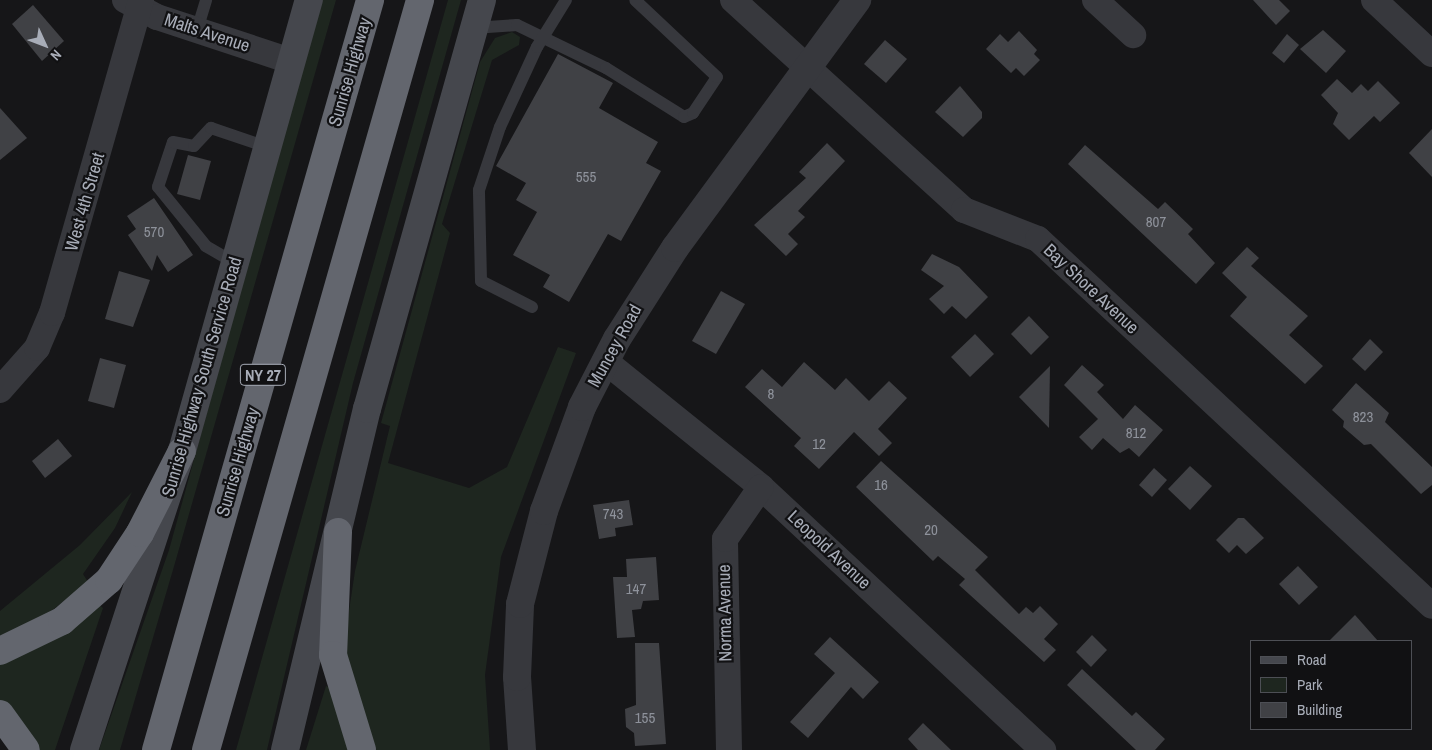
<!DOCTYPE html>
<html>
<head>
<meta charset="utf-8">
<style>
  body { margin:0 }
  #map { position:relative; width:1432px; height:750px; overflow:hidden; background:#161618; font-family:"Archivo Narrow",sans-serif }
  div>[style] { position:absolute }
  .green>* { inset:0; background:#1e261f }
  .building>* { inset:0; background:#404145 }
  .service>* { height:12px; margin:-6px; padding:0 6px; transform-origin:6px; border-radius:6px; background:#37383d }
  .minor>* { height:26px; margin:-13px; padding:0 13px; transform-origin:13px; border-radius:13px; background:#37383d }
  .tertiary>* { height:28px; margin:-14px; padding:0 14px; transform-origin:14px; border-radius:14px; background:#37383d }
  .secondary>* { height:28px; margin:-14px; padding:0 14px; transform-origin:14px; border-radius:14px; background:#45474d }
  .motorway>* { height:28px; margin:-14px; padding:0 14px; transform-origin:14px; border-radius:14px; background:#63666e }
  span { translate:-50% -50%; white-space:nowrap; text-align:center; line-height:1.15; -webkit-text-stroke:4.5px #111113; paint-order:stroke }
  .number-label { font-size:15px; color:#8e929b }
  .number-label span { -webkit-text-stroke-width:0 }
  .shield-label span { padding:1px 4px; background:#111113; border:1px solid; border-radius:4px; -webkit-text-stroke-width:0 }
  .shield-label { font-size:16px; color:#a8adb8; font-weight:700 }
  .street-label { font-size:18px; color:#a8adb8 }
  .legend { position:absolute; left:1250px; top:640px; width:162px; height:90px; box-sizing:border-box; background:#111113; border:1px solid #4d4f55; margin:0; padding:6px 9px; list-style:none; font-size:15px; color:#a8adb8 }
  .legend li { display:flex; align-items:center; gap:10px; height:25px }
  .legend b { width:25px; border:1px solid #4d4f55 }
  .north { position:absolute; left:20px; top:20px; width:50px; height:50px; -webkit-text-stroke:4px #111113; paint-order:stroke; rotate:133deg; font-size:14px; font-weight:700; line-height:20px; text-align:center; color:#a8adb8 }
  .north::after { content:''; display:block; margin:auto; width:18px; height:22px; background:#a8adb8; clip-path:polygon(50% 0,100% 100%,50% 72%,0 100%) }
</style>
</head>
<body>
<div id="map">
  <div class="green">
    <div style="clip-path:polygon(321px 0,336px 0,175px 563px,120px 750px,99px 750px,169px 550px)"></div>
    <div style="clip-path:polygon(448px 0,461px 0,353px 383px,267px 750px,236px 750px)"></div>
    <div style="clip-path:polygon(512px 32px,520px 37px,519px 45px,492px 60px,442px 224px,450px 233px,388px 463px,469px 488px,507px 467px,558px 347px,576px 353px,501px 557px,485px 675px,490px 750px,366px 750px,344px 644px,355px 571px,390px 426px,381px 423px,480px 62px,495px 38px)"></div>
    <div style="clip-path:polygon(132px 492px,115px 528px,83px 574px,88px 582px,35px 624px,0 636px,0 611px,80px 545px)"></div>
    <div style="clip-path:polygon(96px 602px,103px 608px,55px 750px,33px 750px,0 705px,0 660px)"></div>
    <div style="clip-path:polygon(326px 686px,333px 688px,352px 750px,306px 750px)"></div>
  </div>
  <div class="building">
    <div style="clip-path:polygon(1253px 0,1279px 0,1290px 11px,1276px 25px)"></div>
    <div style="clip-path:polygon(33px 5px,64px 41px,42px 61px,12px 24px)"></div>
    <div style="clip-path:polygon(1323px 30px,1346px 51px,1326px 73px,1300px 49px)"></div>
    <div style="clip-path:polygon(1019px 31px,1037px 50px,1034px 54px,1040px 60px,1024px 76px,1016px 68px,1011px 73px,986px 49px,1000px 34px,1008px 42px)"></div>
    <div style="clip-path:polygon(1287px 34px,1299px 45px,1284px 63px,1272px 53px)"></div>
    <div style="clip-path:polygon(885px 40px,907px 59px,886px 83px,864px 64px)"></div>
    <div style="clip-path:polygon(558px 54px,613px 83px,599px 108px,658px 142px,646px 163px,661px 171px,621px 241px,608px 234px,569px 302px,543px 287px,550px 275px,513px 255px,537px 212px,516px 200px,526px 183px,496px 166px)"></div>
    <div style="clip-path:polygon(1337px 79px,1352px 93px,1361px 84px,1368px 91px,1378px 81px,1400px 103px,1380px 122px,1374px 116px,1349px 140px,1333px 124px,1338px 113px,1321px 95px)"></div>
    <div style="clip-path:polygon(960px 86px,982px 112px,982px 118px,963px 137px,935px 112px)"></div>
    <div style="clip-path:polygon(0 108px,27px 138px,0 160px)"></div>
    <div style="clip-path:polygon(1432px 129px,1432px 177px,1409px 153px)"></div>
    <div style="clip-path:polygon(827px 143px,845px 161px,798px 211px,805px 217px,788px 234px,798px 244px,786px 256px,754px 225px,806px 178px,799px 172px)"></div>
    <div style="clip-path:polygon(1085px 145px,1158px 209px,1165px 202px,1193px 229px,1188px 234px,1215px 263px,1196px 284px,1068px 164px)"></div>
    <div style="clip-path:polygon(188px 155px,211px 161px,200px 200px,177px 194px)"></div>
    <div style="clip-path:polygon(154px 198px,193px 255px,168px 272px,157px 255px,152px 271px,128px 235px,136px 229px,127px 216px)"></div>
    <div style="clip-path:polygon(1247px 247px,1259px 258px,1251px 266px,1308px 316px,1289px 335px,1323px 366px,1305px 384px,1230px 316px,1247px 297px,1222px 273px)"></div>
    <div style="clip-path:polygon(932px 254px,959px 267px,988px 297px,966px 319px,952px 306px,944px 314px,929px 299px,944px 286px,921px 270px)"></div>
    <div style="clip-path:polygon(119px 271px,150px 280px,133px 327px,105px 319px)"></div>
    <div style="clip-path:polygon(721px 291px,745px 304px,716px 354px,692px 341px)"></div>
    <div style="clip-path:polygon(1029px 316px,1049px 337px,1031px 355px,1011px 334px)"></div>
    <div style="clip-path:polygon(975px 334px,994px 354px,970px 377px,951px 357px)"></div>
    <div style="clip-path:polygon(1370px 339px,1383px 352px,1365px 371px,1352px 359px)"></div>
    <div style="clip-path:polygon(100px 358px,126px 365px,114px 408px,88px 401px)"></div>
    <div style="clip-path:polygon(804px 362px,835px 390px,846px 378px,869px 401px,889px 381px,907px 398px,878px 429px,892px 443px,879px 456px,854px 432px,819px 469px,794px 446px,801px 438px,745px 387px,762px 369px,782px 387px)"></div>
    <div style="clip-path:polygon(1082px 365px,1104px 385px,1097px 392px,1123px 419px,1135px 405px,1163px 430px,1139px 457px,1129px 448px,1120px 453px,1103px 438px,1092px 450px,1079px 437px,1098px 419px,1064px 385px)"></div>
    <div style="clip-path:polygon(1050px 366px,1049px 428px,1019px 397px)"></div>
    <div style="clip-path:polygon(1356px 383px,1389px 413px,1385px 422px,1432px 467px,1432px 485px,1421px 494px,1371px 444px,1364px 445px,1343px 427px,1344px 421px,1332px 410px)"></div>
    <div style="clip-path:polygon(58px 439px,72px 456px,45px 478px,32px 461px)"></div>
    <div style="clip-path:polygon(881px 461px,988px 557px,975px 570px,1019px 614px,1026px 607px,1033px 613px,1040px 606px,1058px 624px,1044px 639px,1056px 650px,1044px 662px,959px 585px,965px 579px,938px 556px,933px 561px,856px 487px)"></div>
    <div style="clip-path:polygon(1190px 466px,1212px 486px,1190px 510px,1168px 489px)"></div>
    <div style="clip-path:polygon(1154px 468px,1167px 480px,1152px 497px,1139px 485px)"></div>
    <div style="clip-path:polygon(629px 500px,633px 525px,615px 528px,616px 536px,599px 539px,593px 505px)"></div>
    <div style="clip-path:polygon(1238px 518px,1244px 518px,1264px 538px,1246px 554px,1237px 545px,1229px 553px,1216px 540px)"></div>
    <div style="clip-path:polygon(656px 557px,659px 600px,643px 601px,641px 609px,632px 610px,635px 637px,617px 638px,613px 577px,627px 577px,626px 559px)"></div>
    <div style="clip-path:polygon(1298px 566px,1318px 587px,1299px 605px,1279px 584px)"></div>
    <div style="clip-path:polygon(1355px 615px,1378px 641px,1329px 641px)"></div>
    <div style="clip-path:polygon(1092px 635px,1107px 650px,1091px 667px,1076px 652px)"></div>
    <div style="clip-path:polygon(830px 637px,879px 682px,863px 699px,851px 687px,808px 738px,790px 722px,835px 673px,814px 654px)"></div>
    <div style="clip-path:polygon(635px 643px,659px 643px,666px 744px,635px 746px,634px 733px,626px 727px,625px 709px,636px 705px)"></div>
    <div style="clip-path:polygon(1082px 669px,1132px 716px,1136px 712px,1165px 739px,1155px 750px,1136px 750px,1067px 685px)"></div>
    <div style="clip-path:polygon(923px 723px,951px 750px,918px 750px,908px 739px)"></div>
  </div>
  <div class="service">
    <div style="left:473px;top:28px;width:44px;rotate:-3.9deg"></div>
    <div style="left:517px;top:25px;width:99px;rotate:25.8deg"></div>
    <div style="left:606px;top:68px;width:92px;rotate:32.1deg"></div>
    <div style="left:684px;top:117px;width:10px;rotate:-24deg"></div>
    <div style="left:693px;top:113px;width:43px;rotate:-56.3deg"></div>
    <div style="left:717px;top:77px;width:112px;rotate:-136.8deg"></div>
    <div style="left:197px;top:30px;width:31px;rotate:-73deg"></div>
    <div style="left:235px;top:263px;width:34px;rotate:-150deg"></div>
    <div style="left:206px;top:246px;width:76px;rotate:-129.1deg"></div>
    <div style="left:158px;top:187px;width:47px;rotate:-71.6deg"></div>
    <div style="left:173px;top:142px;width:21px;rotate:11deg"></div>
    <div style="left:194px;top:146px;width:25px;rotate:-47deg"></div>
    <div style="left:211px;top:128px;width:59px;rotate:18.7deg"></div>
    <div style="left:532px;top:307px;width:57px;rotate:-153deg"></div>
    <div style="left:481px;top:281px;width:91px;rotate:-91.3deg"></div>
    <div style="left:479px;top:190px;width:66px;rotate:-71.6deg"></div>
    <div style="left:500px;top:127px;width:88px;rotate:-65.2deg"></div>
    <div style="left:537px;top:47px;width:55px;rotate:-58.3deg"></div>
  </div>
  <div class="minor">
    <div style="left:125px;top:0;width:36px;rotate:28deg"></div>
    <div style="left:157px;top:17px;width:141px;rotate:18.2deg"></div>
    <div style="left:733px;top:0;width:312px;rotate:42.3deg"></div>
    <div style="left:964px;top:210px;width:79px;rotate:21.4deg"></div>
    <div style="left:1038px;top:239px;width:538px;rotate:42.97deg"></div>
    <div style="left:1095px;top:0;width:52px;rotate:42.6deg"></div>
    <div style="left:1374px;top:0;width:79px;rotate:43deg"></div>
    <div style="left:605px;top:361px;width:201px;rotate:38.9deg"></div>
    <div style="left:761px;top:487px;width:386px;rotate:43deg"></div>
    <div style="left:0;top:390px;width:56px;rotate:-48.6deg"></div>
    <div style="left:37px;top:348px;width:38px;rotate:-67deg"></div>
    <div style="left:52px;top:313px;width:325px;rotate:-74.1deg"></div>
    <div style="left:729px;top:750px;width:211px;rotate:-91.1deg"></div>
    <div style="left:725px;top:539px;width:63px;rotate:-55.3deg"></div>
  </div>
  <div class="tertiary">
    <div style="left:522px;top:750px;width:73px;rotate:-93.9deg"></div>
    <div style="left:517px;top:677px;width:73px;rotate:-87.6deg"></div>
    <div style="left:520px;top:604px;width:96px;rotate:-75.5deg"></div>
    <div style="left:544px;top:511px;width:111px;rotate:-69.9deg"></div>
    <div style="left:582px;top:407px;width:76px;rotate:-62.8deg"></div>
    <div style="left:617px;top:339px;width:108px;rotate:-57.5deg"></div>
    <div style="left:675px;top:248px;width:308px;rotate:-53.7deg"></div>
  </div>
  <div class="secondary">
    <div style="left:84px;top:750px;width:315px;rotate:-71.9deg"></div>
    <div style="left:182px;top:451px;width:469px;rotate:-74.3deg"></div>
    <div style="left:285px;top:750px;width:351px;rotate:-76.5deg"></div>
    <div style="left:367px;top:409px;width:425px;rotate:-74.3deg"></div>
  </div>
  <div class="motorway">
    <div style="left:338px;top:532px;width:123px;rotate:92.3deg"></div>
    <div style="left:333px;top:655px;width:99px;rotate:73deg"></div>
    <div style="left:0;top:651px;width:69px;rotate:-25.8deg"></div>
    <div style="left:62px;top:621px;width:62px;rotate:-41.1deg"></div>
    <div style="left:109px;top:580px;width:56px;rotate:-56.6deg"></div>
    <div style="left:140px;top:533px;width:92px;rotate:-62.9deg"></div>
    <div style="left:0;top:714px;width:44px;rotate:54.2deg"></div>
    <div style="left:156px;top:750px;width:780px;rotate:-74.07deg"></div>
    <div style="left:206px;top:750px;width:780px;rotate:-74.07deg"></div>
  </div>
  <div class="number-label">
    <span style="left:586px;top:177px">555</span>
    <span style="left:1156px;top:222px">807</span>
    <span style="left:154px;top:232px">570</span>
    <span style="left:771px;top:394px">8</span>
    <span style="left:1363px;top:417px">823</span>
    <span style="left:1136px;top:433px">812</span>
    <span style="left:819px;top:444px">12</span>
    <span style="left:881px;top:485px">16</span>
    <span style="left:613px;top:514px">743</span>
    <span style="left:931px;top:530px">20</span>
    <span style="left:636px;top:589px">147</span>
    <span style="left:645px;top:718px">155</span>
  </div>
  <div class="shield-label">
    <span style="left:263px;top:375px">NY 27</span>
  </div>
  <div class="street-label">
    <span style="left:207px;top:33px;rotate:18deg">Malts Avenue</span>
    <span style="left:350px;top:72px;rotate:-74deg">Sunrise Highway</span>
    <span style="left:85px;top:202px;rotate:-74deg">West 4th Street</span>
    <span style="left:1091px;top:289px;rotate:43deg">Bay Shore Avenue</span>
    <span style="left:615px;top:346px;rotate:-61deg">Muncey Road</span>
    <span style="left:202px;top:377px;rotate:-74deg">Sunrise Highway South Service Road</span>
    <span style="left:238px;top:462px;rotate:-74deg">Sunrise Highway</span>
    <span style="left:829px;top:550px;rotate:43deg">Leopold Avenue</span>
    <span style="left:725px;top:613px;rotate:-91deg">Norma Avenue</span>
  </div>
  <ul class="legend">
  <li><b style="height:6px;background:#45474d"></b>Road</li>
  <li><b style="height:14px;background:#1e261f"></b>Park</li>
  <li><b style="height:14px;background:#404145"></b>Building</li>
  </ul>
  <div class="north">N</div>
</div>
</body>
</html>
